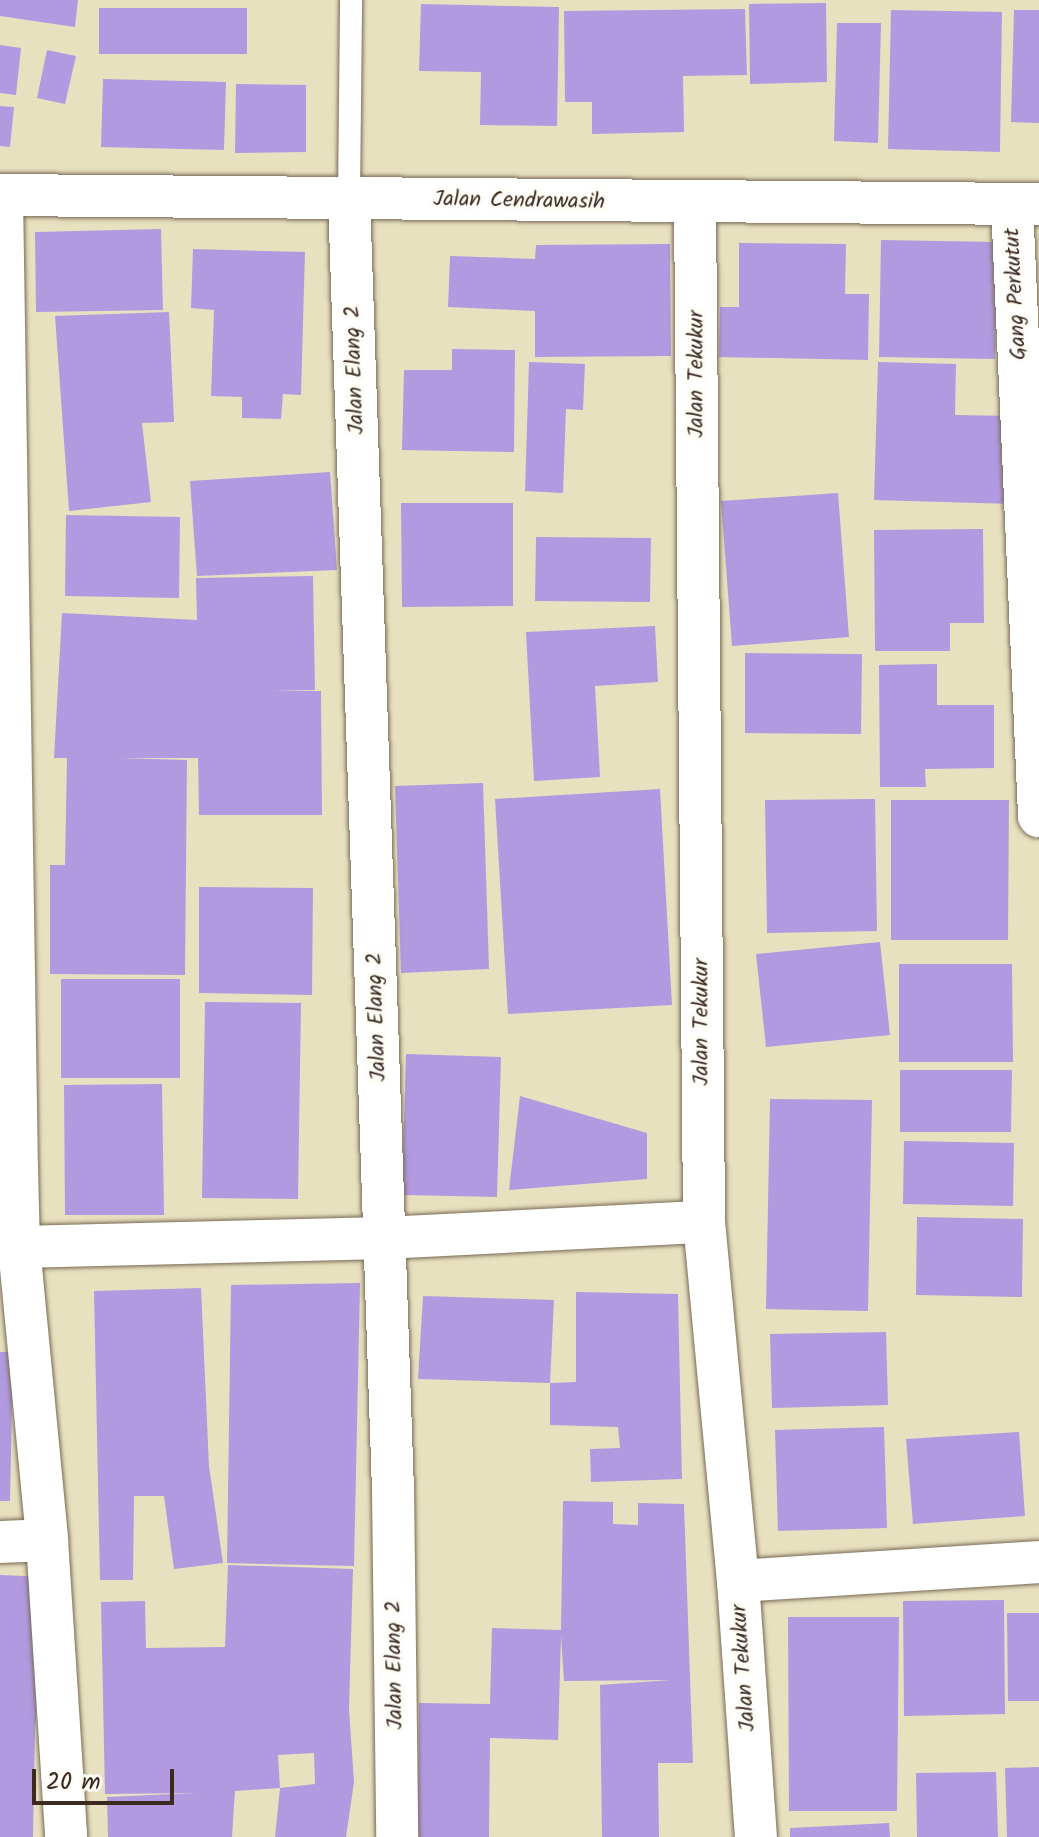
<!DOCTYPE html>
<html>
<head>
<meta charset="utf-8">
<style>
  body { margin:0 }
  #map { position:relative; width:1039px; height:1837px; overflow:hidden; background:#e8e1bf; font-family:Kalam,sans-serif }
  div>[style] { position:absolute }
  .building>* { inset:0; background:#b19ae0 }
  .roads { filter:drop-shadow(0 0 2px #786a56) drop-shadow(0 0 2px #786a56) }
  .service>* { height:22px; margin:-11px; padding:0 11px; transform-origin:11px; border-radius:11px; background:#fff }
  .minor>* { height:42px; margin:-21px; padding:0 21px; transform-origin:21px; border-radius:21px; background:#fff }
  span { translate:-50% -50%; white-space:nowrap; text-align:center; line-height:1.15; -webkit-text-stroke:8px #fdfcf7; paint-order:stroke }
  .street-label { font-size:22px; color:#3b2a1e }
  .scale { position:absolute; left:32px; top:1769px; width:142px; height:36px; box-sizing:border-box; border:4px solid #3b2a1e; border-top:0; padding-left:10px; font-size:24px; line-height:28px; white-space:nowrap; color:#3b2a1e; -webkit-text-stroke:6px #fdfcf7; paint-order:stroke }
</style>
</head>
<body>
<div id="map">
  <div class="building">
    <div style="clip-path:polygon(0 0,78px 0,75px 27px,0 16px)"></div>
    <div style="clip-path:polygon(826px 3px,827px 82px,750px 84px,749px 4px)"></div>
    <div style="clip-path:polygon(421px 4px,559px 7px,557px 126px,480px 125px,481px 72px,419px 71px)"></div>
    <div style="clip-path:polygon(99px 8px,247px 8px,247px 54px,99px 54px)"></div>
    <div style="clip-path:polygon(745px 9px,747px 75px,683px 76px,684px 132px,592px 134px,592px 102px,565px 102px,564px 11px)"></div>
    <div style="clip-path:polygon(891px 10px,1002px 12px,1000px 152px,888px 149px)"></div>
    <div style="clip-path:polygon(1014px 10px,1039px 10px,1039px 123px,1011px 122px)"></div>
    <div style="clip-path:polygon(837px 23px,881px 23px,878px 143px,834px 141px)"></div>
    <div style="clip-path:polygon(0 45px,21px 48px,16px 95px,0 93px)"></div>
    <div style="clip-path:polygon(47px 50px,76px 56px,65px 104px,37px 98px)"></div>
    <div style="clip-path:polygon(103px 79px,226px 82px,224px 150px,101px 147px)"></div>
    <div style="clip-path:polygon(236px 84px,306px 85px,306px 152px,235px 153px)"></div>
    <div style="clip-path:polygon(0 106px,14px 107px,10px 147px,0 146px)"></div>
    <div style="clip-path:polygon(161px 229px,163px 310px,36px 312px,35px 232px)"></div>
    <div style="clip-path:polygon(881px 240px,997px 242px,995px 359px,879px 357px)"></div>
    <div style="clip-path:polygon(739px 243px,846px 244px,845px 294px,869px 294px,868px 360px,719px 357px,720px 307px,739px 307px)"></div>
    <div style="clip-path:polygon(670px 244px,671px 356px,535px 357px,535px 311px,448px 307px,450px 256px,535px 259px,536px 245px)"></div>
    <div style="clip-path:polygon(193px 249px,305px 252px,301px 395px,283px 394px,281px 419px,242px 418px,242px 397px,211px 396px,214px 310px,191px 308px)"></div>
    <div style="clip-path:polygon(169px 312px,174px 422px,142px 423px,151px 502px,69px 511px,55px 316px)"></div>
    <div style="clip-path:polygon(452px 349px,515px 350px,514px 452px,402px 450px,404px 370px,452px 370px)"></div>
    <div style="clip-path:polygon(529px 362px,585px 364px,583px 410px,566px 409px,563px 493px,525px 491px)"></div>
    <div style="clip-path:polygon(878px 362px,956px 364px,955px 415px,1014px 416px,1013px 504px,874px 500px)"></div>
    <div style="clip-path:polygon(330px 472px,337px 570px,197px 576px,190px 481px)"></div>
    <div style="clip-path:polygon(838px 493px,849px 637px,732px 646px,721px 501px)"></div>
    <div style="clip-path:polygon(401px 503px,513px 503px,513px 606px,402px 607px)"></div>
    <div style="clip-path:polygon(66px 515px,180px 517px,179px 598px,65px 596px)"></div>
    <div style="clip-path:polygon(983px 529px,984px 623px,950px 623px,950px 651px,875px 651px,874px 530px)"></div>
    <div style="clip-path:polygon(536px 537px,651px 538px,650px 602px,535px 601px)"></div>
    <div style="clip-path:polygon(313px 576px,315px 690px,272px 691px,321px 691px,322px 815px,199px 815px,198px 758px,120px 758px,187px 760px,185px 975px,50px 974px,50px 865px,65px 865px,67px 758px,54px 758px,62px 613px,197px 620px,196px 578px)"></div>
    <div style="clip-path:polygon(655px 626px,658px 682px,595px 686px,600px 777px,534px 781px,526px 632px)"></div>
    <div style="clip-path:polygon(745px 653px,862px 654px,861px 734px,745px 733px)"></div>
    <div style="clip-path:polygon(937px 664px,937px 705px,994px 705px,994px 768px,925px 769px,926px 787px,880px 787px,879px 665px)"></div>
    <div style="clip-path:polygon(483px 783px,489px 969px,401px 973px,395px 786px)"></div>
    <div style="clip-path:polygon(660px 789px,672px 1005px,508px 1014px,495px 799px)"></div>
    <div style="clip-path:polygon(875px 799px,877px 931px,767px 933px,765px 800px)"></div>
    <div style="clip-path:polygon(891px 800px,1009px 800px,1008px 940px,891px 940px)"></div>
    <div style="clip-path:polygon(199px 887px,313px 888px,312px 995px,199px 993px)"></div>
    <div style="clip-path:polygon(880px 942px,890px 1035px,766px 1047px,756px 954px)"></div>
    <div style="clip-path:polygon(899px 964px,1012px 964px,1013px 1062px,899px 1062px)"></div>
    <div style="clip-path:polygon(61px 979px,180px 979px,180px 1078px,61px 1078px)"></div>
    <div style="clip-path:polygon(205px 1002px,301px 1003px,298px 1199px,202px 1198px)"></div>
    <div style="clip-path:polygon(406px 1054px,501px 1057px,497px 1197px,402px 1195px)"></div>
    <div style="clip-path:polygon(900px 1070px,1012px 1070px,1011px 1132px,900px 1132px)"></div>
    <div style="clip-path:polygon(162px 1084px,164px 1215px,65px 1215px,64px 1085px)"></div>
    <div style="clip-path:polygon(520px 1096px,647px 1133px,647px 1179px,509px 1190px)"></div>
    <div style="clip-path:polygon(770px 1099px,872px 1100px,868px 1311px,766px 1309px)"></div>
    <div style="clip-path:polygon(904px 1141px,1014px 1143px,1013px 1206px,903px 1204px)"></div>
    <div style="clip-path:polygon(917px 1217px,1023px 1219px,1022px 1297px,916px 1295px)"></div>
    <div style="clip-path:polygon(360px 1283px,354px 1566px,227px 1563px,231px 1285px)"></div>
    <div style="clip-path:polygon(201px 1288px,209px 1466px,223px 1563px,174px 1569px,164px 1496px,134px 1496px,133px 1580px,100px 1580px,94px 1291px)"></div>
    <div style="clip-path:polygon(576px 1292px,678px 1294px,682px 1479px,591px 1482px,590px 1449px,620px 1448px,618px 1427px,550px 1425px,550px 1383px,576px 1382px)"></div>
    <div style="clip-path:polygon(423px 1296px,554px 1300px,550px 1383px,418px 1379px)"></div>
    <div style="clip-path:polygon(886px 1332px,888px 1405px,772px 1408px,770px 1334px)"></div>
    <div style="clip-path:polygon(0 1352px,13px 1352px,10px 1501px,0 1501px)"></div>
    <div style="clip-path:polygon(884px 1427px,887px 1528px,778px 1531px,775px 1430px)"></div>
    <div style="clip-path:polygon(1019px 1432px,1025px 1516px,913px 1524px,906px 1439px)"></div>
    <div style="clip-path:polygon(563px 1501px,613px 1502px,613px 1524px,638px 1525px,638px 1503px,684px 1504px,693px 1763px,658px 1763px,659px 1837px,602px 1837px,600px 1685px,671px 1680px,564px 1681px,561px 1636px,558px 1740px,490px 1738px,489px 1837px,418px 1837px,419px 1703px,490px 1704px,492px 1628px,561px 1630px)"></div>
    <div style="clip-path:polygon(evenodd,228px 1565px,353px 1569px,349px 1709px,354px 1782px,346px 1837px,275px 1837px,280px 1788px,235px 1791px,232px 1837px,108px 1837px,107px 1797px,196px 1793px,105px 1794px,101px 1602px,145px 1601px,146px 1648px,225px 1647px,228px 1565px,314px 1753px,315px 1784px,280px 1788px,278px 1755px,314px 1753px)"></div>
    <div style="clip-path:polygon(0 1575px,48px 1577px,35px 1729px,33px 1837px,0 1837px)"></div>
    <div style="clip-path:polygon(1004px 1600px,1005px 1714px,904px 1716px,903px 1601px)"></div>
    <div style="clip-path:polygon(1007px 1613px,1039px 1613px,1039px 1701px,1008px 1701px)"></div>
    <div style="clip-path:polygon(788px 1617px,899px 1617px,897px 1811px,789px 1811px)"></div>
    <div style="clip-path:polygon(1039px 1767px,1039px 1837px,1007px 1837px,1005px 1768px)"></div>
    <div style="clip-path:polygon(996px 1772px,998px 1837px,917px 1837px,916px 1773px)"></div>
    <div style="clip-path:polygon(889px 1823px,890px 1837px,790px 1837px,790px 1828px)"></div>
  </div>
  <div class="roads">
    <div class="service">
      <div style="left:349px;top:198px;width:198px;rotate:-89.4deg"></div>
    </div>
    <div class="minor">
      <div style="left:0;top:195px;width:1039px;rotate:0.5deg"></div>
      <div style="left:2px;top:195px;width:972px;rotate:89.12deg"></div>
      <div style="left:349px;top:198px;width:1291px;rotate:88.05deg"></div>
      <div style="left:393px;top:1488px;width:349px;rotate:89.3deg"></div>
      <div style="left:1012px;top:204px;width:613px;rotate:87.47deg"></div>
      <div style="left:695px;top:205px;width:1017px;rotate:89.49deg"></div>
      <div style="left:704px;top:1222px;width:361px;rotate:84.6deg"></div>
      <div style="left:738px;top:1581px;width:257px;rotate:86deg"></div>
      <div style="left:0;top:1167px;width:17px"></div>
      <div style="left:17px;top:1167px;width:80px;rotate:88.6deg"></div>
      <div style="left:19px;top:1247px;width:365px;rotate:-1.4deg"></div>
      <div style="left:384px;top:1238px;width:320px;rotate:-2.9deg"></div>
      <div style="left:19px;top:1247px;width:294px;rotate:84.5deg"></div>
      <div style="left:47px;top:1540px;width:298px;rotate:86.3deg"></div>
      <div style="left:0;top:1542px;width:47px;rotate:-2.4deg"></div>
      <div style="left:738px;top:1581px;width:302px;rotate:-3.6deg"></div>
    </div>
  </div>
  <div class="street-label">
    <span style="left:519px;top:201px;rotate:1deg">Jalan Cendrawasih</span>
    <span style="left:1016px;top:294px;rotate:-93deg">Gang Perkutut</span>
    <span style="left:355px;top:370px;rotate:-92deg">Jalan Elang 2</span>
    <span style="left:697px;top:374px;rotate:-90deg">Jalan Tekukur</span>
    <span style="left:377px;top:1017px;rotate:-92deg">Jalan Elang 2</span>
    <span style="left:702px;top:1022px;rotate:-90deg">Jalan Tekukur</span>
    <span style="left:395px;top:1665px;rotate:-91deg">Jalan Elang 2</span>
    <span style="left:744px;top:1668px;rotate:-94deg">Jalan Tekukur</span>
  </div>
  <div class="scale">20 m</div>
</div>
</body>
</html>
